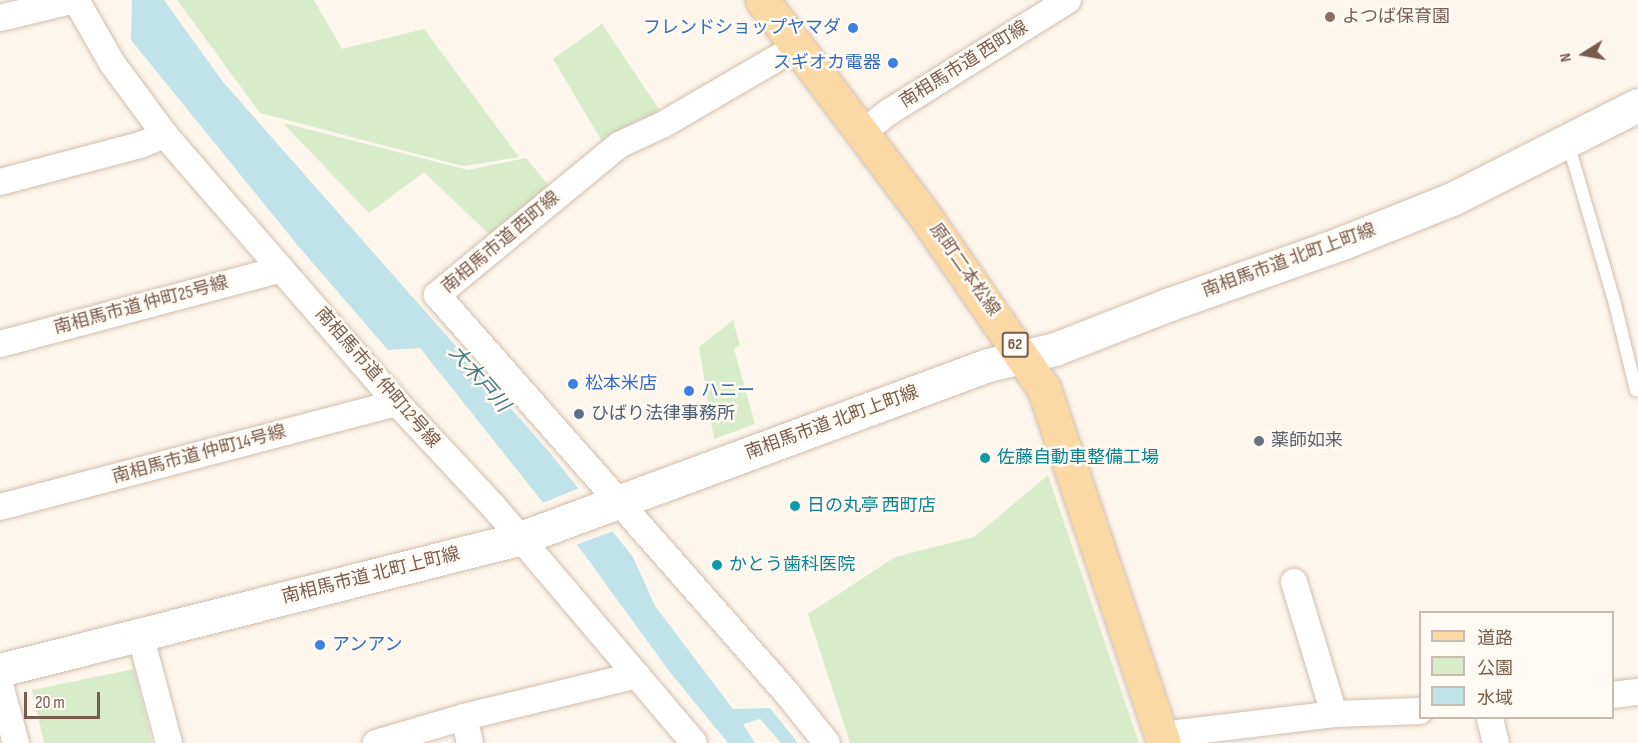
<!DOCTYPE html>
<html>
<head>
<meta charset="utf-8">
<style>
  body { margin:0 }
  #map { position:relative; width:1638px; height:743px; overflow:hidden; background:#fdf6ec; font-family:"Sofia Sans Condensed","Noto Sans JP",sans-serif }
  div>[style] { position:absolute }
  .green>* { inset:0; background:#d8ecc9 }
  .water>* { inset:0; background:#bfe3e8 }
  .pier>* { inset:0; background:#fdf6ec }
  .roads { filter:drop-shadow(0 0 2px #d1beb0) drop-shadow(0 0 2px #d1beb0) }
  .lane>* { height:12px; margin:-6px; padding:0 6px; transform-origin:6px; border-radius:6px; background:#fff }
  .street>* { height:26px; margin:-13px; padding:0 13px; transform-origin:13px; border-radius:13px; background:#fff }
  .secondary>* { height:33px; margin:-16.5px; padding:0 16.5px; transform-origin:16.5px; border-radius:16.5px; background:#fff }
  .primary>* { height:33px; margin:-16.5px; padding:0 16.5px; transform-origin:16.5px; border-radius:16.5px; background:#fbd9a5 }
  .dots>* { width:16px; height:16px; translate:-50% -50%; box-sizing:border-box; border:3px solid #fffaf3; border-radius:50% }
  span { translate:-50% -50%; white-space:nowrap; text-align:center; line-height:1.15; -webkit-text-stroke:5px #fffaf3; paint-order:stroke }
  .shield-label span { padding:2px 4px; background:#fffaf3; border:2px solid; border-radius:4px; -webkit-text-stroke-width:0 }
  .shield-label { font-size:16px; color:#7a5c4d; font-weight:700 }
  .education-label { font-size:18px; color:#785e54 }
  .left { translate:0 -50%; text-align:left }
  .shop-label { font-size:18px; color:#366cbe }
  .right { translate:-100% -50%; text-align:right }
  .street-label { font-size:18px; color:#7a5c4d }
  .service-label { font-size:18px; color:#4e5e75 }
  .worship-label { font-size:18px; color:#5b616d }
  .culture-label { font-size:18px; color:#0d838f }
  .water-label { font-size:20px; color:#437c86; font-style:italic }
  .legend { position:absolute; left:1419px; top:611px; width:195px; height:108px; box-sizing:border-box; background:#fffaf3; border:2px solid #cabbb1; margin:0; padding:8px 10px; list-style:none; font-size:18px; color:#7a5c4d }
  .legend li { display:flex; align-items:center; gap:12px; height:30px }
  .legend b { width:30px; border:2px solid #cabbb1 }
  .north { position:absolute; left:1554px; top:24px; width:60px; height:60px; -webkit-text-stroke:4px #fffaf3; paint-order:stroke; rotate:259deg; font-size:16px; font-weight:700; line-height:24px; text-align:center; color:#7a5c4d }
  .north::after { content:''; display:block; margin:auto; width:21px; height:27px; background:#7a5c4d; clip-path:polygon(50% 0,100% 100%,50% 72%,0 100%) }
  .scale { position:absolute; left:24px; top:692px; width:76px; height:27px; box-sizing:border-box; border:3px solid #7a5c4d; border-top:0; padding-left:8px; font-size:18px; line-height:21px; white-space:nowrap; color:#7a5c4d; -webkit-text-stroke:4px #fffaf3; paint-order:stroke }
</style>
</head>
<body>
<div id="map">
  <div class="green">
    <div style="clip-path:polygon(177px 0,314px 0,342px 49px,424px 29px,519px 157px,463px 166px,260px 113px)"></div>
    <div style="clip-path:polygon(602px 24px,661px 112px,603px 143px,553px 59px)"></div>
    <div style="clip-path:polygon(283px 123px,468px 170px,526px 158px,551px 188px,490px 235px,424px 172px,369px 213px)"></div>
    <div style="clip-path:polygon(733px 320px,740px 346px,734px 349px,755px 424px,714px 439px,699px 347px)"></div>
    <div style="clip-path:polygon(1048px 475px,1139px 743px,850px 743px,808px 614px,895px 557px,974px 537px)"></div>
    <div style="clip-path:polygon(134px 669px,152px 743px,44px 743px,32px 690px)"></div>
  </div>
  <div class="water">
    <div style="clip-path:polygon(132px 0,164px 0,223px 82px,550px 453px,633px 557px,655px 606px,733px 709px,770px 708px,798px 743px,781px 743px,760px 719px,743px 724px,755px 743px,728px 743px,669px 671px,584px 554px,420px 348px,388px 350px,299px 247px,131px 40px)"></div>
  </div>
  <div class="pier">
    <div style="clip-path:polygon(582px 487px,616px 530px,573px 546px,540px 504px)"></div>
  </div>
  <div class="roads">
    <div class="lane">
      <div style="left:1568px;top:143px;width:168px;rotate:73.7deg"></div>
      <div style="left:1615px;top:304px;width:89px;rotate:76.3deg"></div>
    </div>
    <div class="street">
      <div style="left:76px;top:0;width:73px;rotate:60.3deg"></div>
      <div style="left:112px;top:63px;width:89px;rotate:53.6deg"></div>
      <div style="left:165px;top:135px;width:354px;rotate:49.1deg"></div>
      <div style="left:397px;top:403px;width:142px;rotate:47deg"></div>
      <div style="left:494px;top:507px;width:309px;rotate:49.7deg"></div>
      <div style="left:0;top:18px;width:77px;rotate:-13.5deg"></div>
      <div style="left:798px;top:46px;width:157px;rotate:149.8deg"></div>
      <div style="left:662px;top:125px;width:47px;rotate:155.1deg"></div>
      <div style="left:619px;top:145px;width:236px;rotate:140.5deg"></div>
      <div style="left:437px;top:295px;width:529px;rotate:48.68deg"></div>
      <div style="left:786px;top:692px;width:65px;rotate:51.2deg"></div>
      <div style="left:862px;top:133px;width:34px;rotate:-38deg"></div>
      <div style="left:889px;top:112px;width:211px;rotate:-32deg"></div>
      <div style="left:0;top:182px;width:145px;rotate:-14.8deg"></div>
      <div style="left:140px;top:145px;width:27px;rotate:-22deg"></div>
      <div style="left:0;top:344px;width:291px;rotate:-14.9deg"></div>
      <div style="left:0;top:507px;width:410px;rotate:-14.7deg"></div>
      <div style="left:1294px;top:582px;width:138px;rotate:73.1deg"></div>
      <div style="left:140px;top:634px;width:113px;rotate:75.1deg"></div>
      <div style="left:0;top:685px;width:60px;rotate:74.6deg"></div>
      <div style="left:1612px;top:695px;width:26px;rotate:-7deg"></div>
      <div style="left:464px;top:717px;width:27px;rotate:77deg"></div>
      <div style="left:1490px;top:718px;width:26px;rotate:77deg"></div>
      <div style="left:1178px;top:733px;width:157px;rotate:-6.9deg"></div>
      <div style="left:1334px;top:714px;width:86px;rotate:-2deg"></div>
      <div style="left:376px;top:743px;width:92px;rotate:-16.5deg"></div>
      <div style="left:464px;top:717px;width:178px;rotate:-13.6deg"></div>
    </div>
    <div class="secondary">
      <div style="left:0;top:670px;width:534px;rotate:-14.19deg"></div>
      <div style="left:518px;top:539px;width:501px;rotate:-20.32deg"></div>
      <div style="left:988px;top:365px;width:69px;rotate:-13.4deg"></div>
      <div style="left:1055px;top:349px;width:123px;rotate:-21.4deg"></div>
      <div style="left:1170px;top:304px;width:182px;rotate:-19.5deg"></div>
      <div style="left:1342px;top:243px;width:118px;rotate:-21.8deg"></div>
      <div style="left:1452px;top:199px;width:208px;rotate:-26.8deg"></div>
    </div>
    <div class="primary">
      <div style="left:762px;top:0;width:266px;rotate:53deg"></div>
      <div style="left:922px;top:212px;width:215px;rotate:55.4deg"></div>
      <div style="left:1044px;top:389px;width:374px;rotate:71.3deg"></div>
    </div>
  </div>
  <div class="dots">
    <div style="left:1330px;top:17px;background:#8d6e63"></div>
    <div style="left:853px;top:28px;background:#3f7fe0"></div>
    <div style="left:893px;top:63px;background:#3f7fe0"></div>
    <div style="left:573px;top:384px;background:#3f7fe0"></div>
    <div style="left:689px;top:391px;background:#3f7fe0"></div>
    <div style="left:579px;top:414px;background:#5c6f8a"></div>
    <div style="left:1259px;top:441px;background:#6b7280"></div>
    <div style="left:985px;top:458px;background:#0f9aa8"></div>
    <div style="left:795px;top:506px;background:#0f9aa8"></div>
    <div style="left:717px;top:565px;background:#0f9aa8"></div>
    <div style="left:320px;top:645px;background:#3f7fe0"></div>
  </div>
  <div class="shield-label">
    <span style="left:1015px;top:345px">62</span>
  </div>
  <div class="education-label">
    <span class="left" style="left:1342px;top:17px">よつば保育園</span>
  </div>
  <div class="shop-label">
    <span class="right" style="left:841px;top:28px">フレンドショップヤマダ</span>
    <span class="right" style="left:881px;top:63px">スギオカ電器</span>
    <span class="left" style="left:585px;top:384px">松本米店</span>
    <span class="left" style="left:701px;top:391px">ハニー</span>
    <span class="left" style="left:332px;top:645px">アンアン</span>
  </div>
  <div class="street-label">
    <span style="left:964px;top:65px;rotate:-32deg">南相馬市道 西町線</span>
    <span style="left:501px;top:243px;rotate:-40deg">南相馬市道 西町線</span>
    <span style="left:1289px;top:261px;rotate:-20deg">南相馬市道 北町上町線</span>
    <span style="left:964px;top:270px;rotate:55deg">原町二本松線</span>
    <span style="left:141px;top:306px;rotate:-15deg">南相馬市道 仲町25号線</span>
    <span style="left:377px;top:378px;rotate:49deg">南相馬市道 仲町12号線</span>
    <span style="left:832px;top:423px;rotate:-20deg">南相馬市道 北町上町線</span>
    <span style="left:199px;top:455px;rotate:-15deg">南相馬市道 仲町14号線</span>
    <span style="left:371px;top:576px;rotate:-14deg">南相馬市道 北町上町線</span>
  </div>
  <div class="service-label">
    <span class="left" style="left:591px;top:414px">ひばり法律事務所</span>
  </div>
  <div class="worship-label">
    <span class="left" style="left:1271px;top:441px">薬師如来</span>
  </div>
  <div class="culture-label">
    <span class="left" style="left:997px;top:458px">佐藤自動車整備工場</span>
    <span class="left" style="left:807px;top:506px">日の丸亭 西町店</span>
    <span class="left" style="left:729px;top:565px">かとう歯科医院</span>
  </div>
  <div class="water-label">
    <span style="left:479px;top:379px;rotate:49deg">大木戸川</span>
  </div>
  <ul class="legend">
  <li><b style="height:8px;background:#fbd9a5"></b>道路</li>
  <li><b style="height:16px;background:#d8ecc9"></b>公園</li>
  <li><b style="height:16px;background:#bfe3e8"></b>水域</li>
  </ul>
  <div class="north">N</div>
  <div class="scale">20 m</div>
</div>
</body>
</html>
